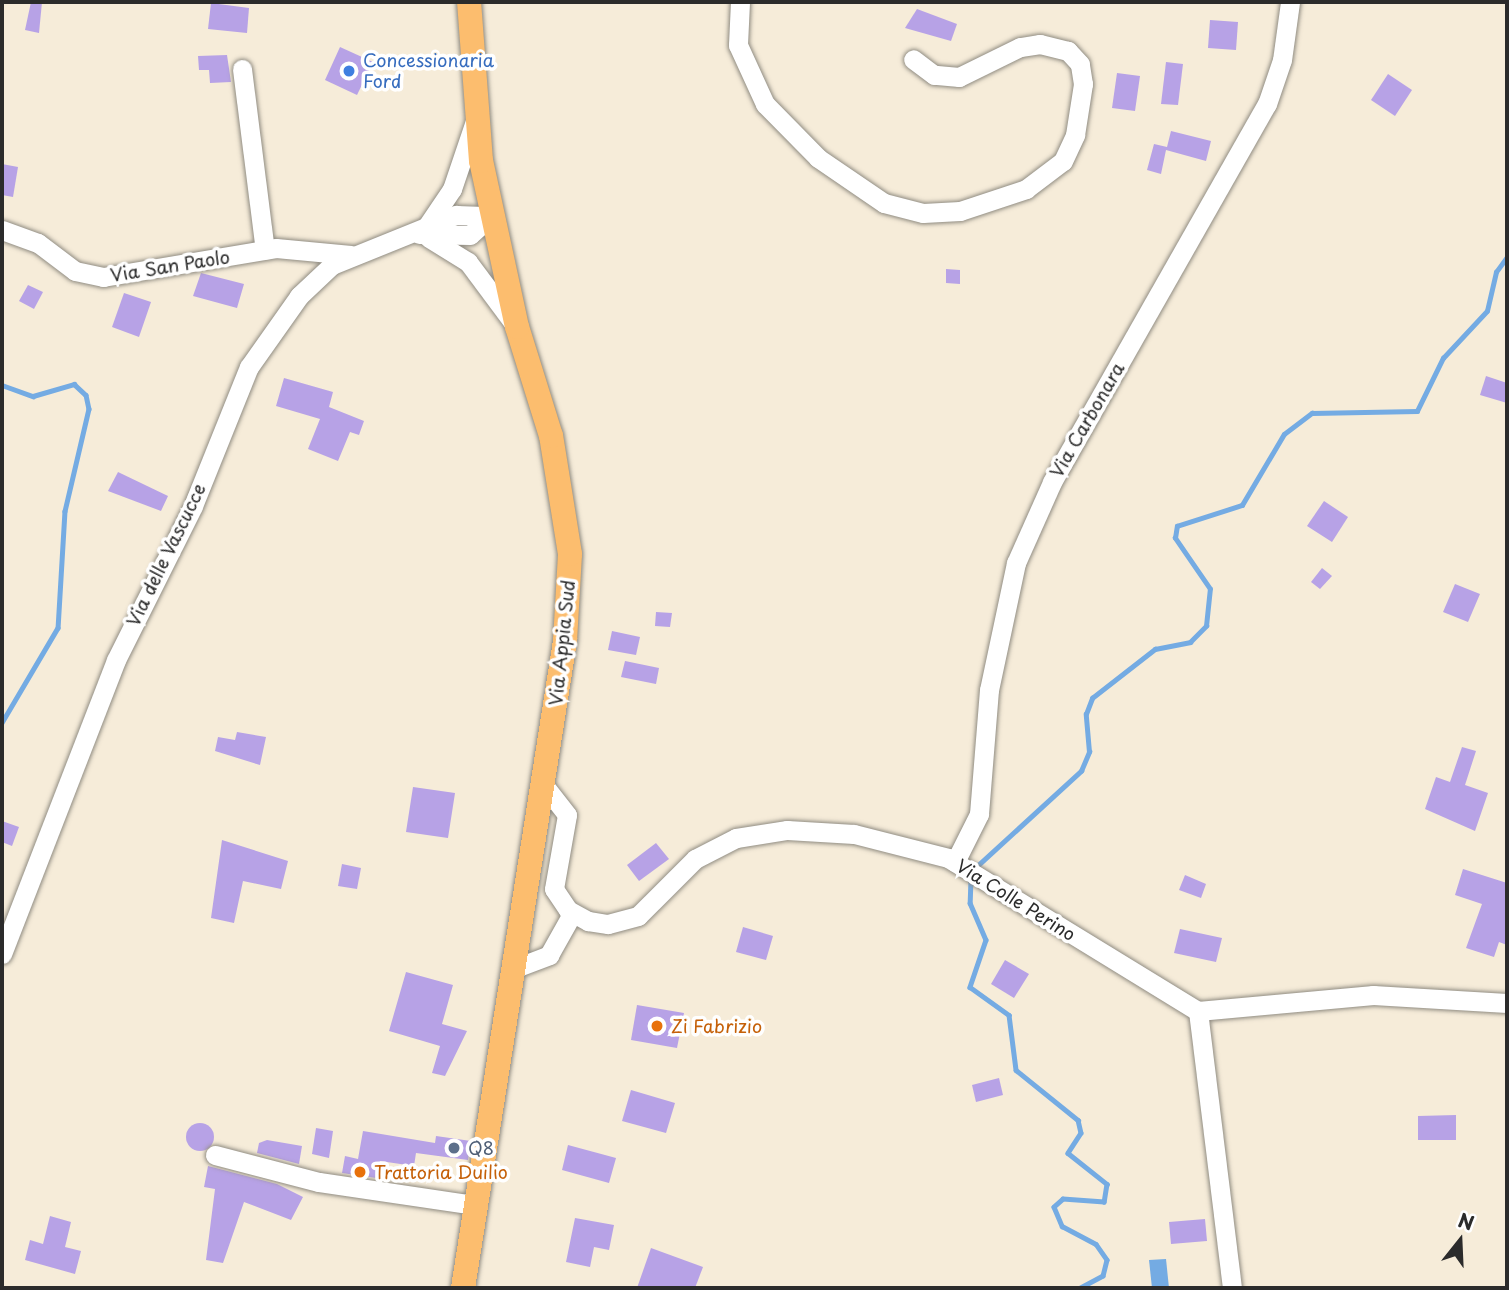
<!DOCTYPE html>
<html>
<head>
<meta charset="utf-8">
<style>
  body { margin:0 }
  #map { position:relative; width:1509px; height:1290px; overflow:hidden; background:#f6ecd9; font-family:"Playpen Sans",sans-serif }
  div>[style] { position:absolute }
  .water>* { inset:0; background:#74abe3 }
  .stream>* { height:4.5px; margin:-2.25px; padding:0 2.25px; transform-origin:2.25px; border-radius:2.25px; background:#74abe3 }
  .building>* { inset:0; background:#b7a2e6 }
  .round { border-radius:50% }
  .roads { filter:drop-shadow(0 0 2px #908c82) drop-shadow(0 0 2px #908c82) }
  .minor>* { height:19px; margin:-9.5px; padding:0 9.5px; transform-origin:9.5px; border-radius:9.5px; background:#fff }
  .major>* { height:24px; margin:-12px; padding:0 12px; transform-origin:12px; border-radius:12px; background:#fcbd6e }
  .dots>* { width:19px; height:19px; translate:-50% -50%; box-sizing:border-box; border:4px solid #fff; border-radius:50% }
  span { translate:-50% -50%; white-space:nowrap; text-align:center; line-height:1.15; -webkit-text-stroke:7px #fff; paint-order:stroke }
  .shop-label { font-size:18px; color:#366cbe }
  .left { translate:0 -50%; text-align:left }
  .street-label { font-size:18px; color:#2b2b2b }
  .food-label { font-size:18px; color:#c56008 }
  .service-label { font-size:18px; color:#4e5e75 }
  .frame { position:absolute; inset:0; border:4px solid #2b2b2b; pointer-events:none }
  .north { position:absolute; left:1425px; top:1206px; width:70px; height:70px; -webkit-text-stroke:5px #fff; paint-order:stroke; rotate:18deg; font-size:19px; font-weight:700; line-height:28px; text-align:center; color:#2b2b2b }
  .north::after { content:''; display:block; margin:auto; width:24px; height:32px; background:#2b2b2b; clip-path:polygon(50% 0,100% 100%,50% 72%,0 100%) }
</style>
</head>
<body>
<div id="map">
  <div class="water">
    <div style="clip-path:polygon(1166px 1259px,1169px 1288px,1152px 1288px,1149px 1260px)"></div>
  </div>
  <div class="stream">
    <div style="left:2px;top:385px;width:33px;rotate:20deg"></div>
    <div style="left:33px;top:396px;width:43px;rotate:-16.3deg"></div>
    <div style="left:74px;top:384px;width:16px;rotate:43deg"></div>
    <div style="left:86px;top:395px;width:14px;rotate:78deg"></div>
    <div style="left:89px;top:409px;width:105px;rotate:103.2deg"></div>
    <div style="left:65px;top:511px;width:117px;rotate:93.4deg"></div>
    <div style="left:58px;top:628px;width:110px;rotate:120.5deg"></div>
    <div style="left:975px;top:868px;width:144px;rotate:-42.5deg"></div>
    <div style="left:1081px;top:771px;width:21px;rotate:-67deg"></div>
    <div style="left:1089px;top:752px;width:38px;rotate:-95deg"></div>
    <div style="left:1086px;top:714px;width:17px;rotate:-69deg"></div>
    <div style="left:1092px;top:698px;width:80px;rotate:-37.9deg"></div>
    <div style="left:1155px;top:649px;width:36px;rotate:-11deg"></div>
    <div style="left:1190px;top:642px;width:23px;rotate:-45deg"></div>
    <div style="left:1206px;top:626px;width:37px;rotate:-84deg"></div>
    <div style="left:1210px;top:589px;width:62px;rotate:-124.5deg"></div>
    <div style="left:1175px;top:538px;width:12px;rotate:-81deg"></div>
    <div style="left:1177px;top:526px;width:68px;rotate:-17.9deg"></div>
    <div style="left:1242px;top:505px;width:82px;rotate:-59.4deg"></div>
    <div style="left:1284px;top:434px;width:35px;rotate:-37deg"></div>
    <div style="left:1312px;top:413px;width:105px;rotate:-1.1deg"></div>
    <div style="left:1417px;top:411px;width:59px;rotate:-63.9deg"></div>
    <div style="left:1443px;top:358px;width:64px;rotate:-46.9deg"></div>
    <div style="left:1487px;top:311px;width:40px;rotate:-77deg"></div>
    <div style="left:1496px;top:272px;width:19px;rotate:-54deg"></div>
    <div style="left:971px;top:879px;width:24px;rotate:92deg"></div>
    <div style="left:970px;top:903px;width:40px;rotate:66.6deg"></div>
    <div style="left:986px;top:940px;width:50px;rotate:108.8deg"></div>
    <div style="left:970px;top:987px;width:48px;rotate:35.7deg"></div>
    <div style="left:1009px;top:1015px;width:55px;rotate:82.7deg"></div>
    <div style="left:1016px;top:1070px;width:80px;rotate:38.9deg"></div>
    <div style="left:1078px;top:1120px;width:13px;rotate:77deg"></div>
    <div style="left:1081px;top:1133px;width:24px;rotate:123deg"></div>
    <div style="left:1068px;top:1153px;width:50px;rotate:38.5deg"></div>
    <div style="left:1107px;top:1184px;width:18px;rotate:99deg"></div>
    <div style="left:1104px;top:1202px;width:41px;rotate:-175.8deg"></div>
    <div style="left:1063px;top:1199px;width:12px;rotate:138deg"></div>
    <div style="left:1054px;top:1207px;width:21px;rotate:67deg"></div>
    <div style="left:1062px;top:1226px;width:38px;rotate:28deg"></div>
    <div style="left:1096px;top:1244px;width:19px;rotate:55deg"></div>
    <div style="left:1107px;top:1260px;width:16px;rotate:104deg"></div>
    <div style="left:1103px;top:1276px;width:26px;rotate:152deg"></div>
  </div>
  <div class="building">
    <div style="clip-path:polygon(31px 2px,42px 2px,39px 33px,25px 30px)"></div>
    <div style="clip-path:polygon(211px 3px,249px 8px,247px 33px,208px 29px)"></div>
    <div style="clip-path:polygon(917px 9px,957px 24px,951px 41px,905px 28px)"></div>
    <div style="clip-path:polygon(1210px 20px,1238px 22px,1236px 50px,1208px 48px)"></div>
    <div style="clip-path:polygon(340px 47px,373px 62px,357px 95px,325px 80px)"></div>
    <div style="clip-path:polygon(227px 55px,231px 82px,210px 83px,209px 70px,199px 70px,198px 56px)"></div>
    <div style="clip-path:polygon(1166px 62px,1183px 64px,1178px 105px,1161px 104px)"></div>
    <div style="clip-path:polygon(1117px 73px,1140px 76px,1135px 111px,1112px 108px)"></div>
    <div style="clip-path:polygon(1388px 74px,1412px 90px,1395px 116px,1371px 100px)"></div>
    <div style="clip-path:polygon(1171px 131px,1211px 141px,1206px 161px,1166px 150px,1161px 174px,1147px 170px,1154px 144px,1167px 147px)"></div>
    <div style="clip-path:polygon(2px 164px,18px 167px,13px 197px,2px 195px)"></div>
    <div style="clip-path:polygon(946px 269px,960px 270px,960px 284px,946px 283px)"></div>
    <div style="clip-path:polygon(201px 273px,244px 284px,237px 308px,193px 296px)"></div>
    <div style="clip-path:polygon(28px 285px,43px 292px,34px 309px,19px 301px)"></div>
    <div style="clip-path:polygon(124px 293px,151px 302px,139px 337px,112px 327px)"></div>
    <div style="clip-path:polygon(1486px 376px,1507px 383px,1507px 403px,1480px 395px)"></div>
    <div style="clip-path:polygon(284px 378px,333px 392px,329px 407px,364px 421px,359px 435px,350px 432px,338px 461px,308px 449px,320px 419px,276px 406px)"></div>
    <div style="clip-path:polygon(118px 472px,168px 496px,161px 511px,108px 491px)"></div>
    <div style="clip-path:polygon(1324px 501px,1348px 517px,1332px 542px,1307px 526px)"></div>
    <div style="clip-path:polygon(1322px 568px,1332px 576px,1320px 589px,1311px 582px)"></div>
    <div style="clip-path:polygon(1455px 584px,1480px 594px,1468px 622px,1443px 612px)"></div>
    <div style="clip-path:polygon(656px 612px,672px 613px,670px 627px,655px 626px)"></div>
    <div style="clip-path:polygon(612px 631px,640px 637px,636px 655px,608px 650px)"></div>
    <div style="clip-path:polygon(625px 661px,659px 668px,656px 684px,621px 677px)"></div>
    <div style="clip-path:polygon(237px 732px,266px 737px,260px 765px,215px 751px,218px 737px,235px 740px)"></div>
    <div style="clip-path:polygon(1462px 747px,1476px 751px,1465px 785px,1488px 793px,1475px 831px,1425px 809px,1436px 777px,1450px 782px)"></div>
    <div style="clip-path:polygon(413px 787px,455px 793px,448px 838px,406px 832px)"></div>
    <div style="clip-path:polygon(2px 821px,19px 827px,12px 846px,2px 842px)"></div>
    <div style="clip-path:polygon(222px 840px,288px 861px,281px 889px,243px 881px,234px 923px,211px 918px)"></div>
    <div style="clip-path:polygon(656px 843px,669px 859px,639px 881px,627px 865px)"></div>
    <div style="clip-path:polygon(342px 864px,361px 868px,357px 889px,338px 886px)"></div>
    <div style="clip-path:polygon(1463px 869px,1507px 883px,1507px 945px,1499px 942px,1494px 957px,1466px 948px,1482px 904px,1455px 895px)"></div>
    <div style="clip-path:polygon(1185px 875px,1206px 884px,1201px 898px,1179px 890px)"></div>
    <div style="clip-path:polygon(743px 927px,773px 936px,766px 960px,736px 952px)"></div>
    <div style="clip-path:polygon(1180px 929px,1222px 938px,1216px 962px,1174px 953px)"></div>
    <div style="clip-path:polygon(1005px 960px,1029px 974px,1014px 998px,991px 984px)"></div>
    <div style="clip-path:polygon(406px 972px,453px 985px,442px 1024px,467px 1031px,445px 1076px,432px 1073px,440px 1046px,389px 1031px)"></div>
    <div style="clip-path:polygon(637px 1005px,684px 1013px,677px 1048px,631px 1040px)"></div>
    <div style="clip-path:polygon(999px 1078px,1003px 1095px,976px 1102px,972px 1085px)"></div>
    <div style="clip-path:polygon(631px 1090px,675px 1103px,666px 1133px,622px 1121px)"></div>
    <div style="clip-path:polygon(1456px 1115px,1456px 1140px,1418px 1140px,1418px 1116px)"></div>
    <div class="round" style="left:186px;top:1123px;width:28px;height:28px"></div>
    <div style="clip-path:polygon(316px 1128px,333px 1131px,329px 1158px,312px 1154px)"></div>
    <div style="clip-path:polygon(363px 1131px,435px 1143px,436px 1136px,471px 1141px,468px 1160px,416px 1153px,414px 1166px,380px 1161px,376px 1178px,342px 1173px,345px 1156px,358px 1159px)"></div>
    <div style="clip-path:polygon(267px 1140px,302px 1146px,299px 1164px,257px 1153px,259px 1143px)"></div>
    <div style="clip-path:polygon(568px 1145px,616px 1158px,609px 1183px,562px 1170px)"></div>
    <div style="clip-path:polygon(208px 1166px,277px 1184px,303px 1197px,291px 1220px,244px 1202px,223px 1263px,206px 1260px,215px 1189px,204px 1187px)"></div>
    <div style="clip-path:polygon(50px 1216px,71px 1222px,65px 1247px,81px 1251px,75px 1274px,25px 1260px,30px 1240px,43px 1244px)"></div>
    <div style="clip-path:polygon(575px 1218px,614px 1225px,609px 1250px,594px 1247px,590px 1267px,566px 1262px)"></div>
    <div style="clip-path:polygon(1205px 1219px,1207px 1241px,1171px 1244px,1169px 1222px)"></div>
    <div style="clip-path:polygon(651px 1248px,703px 1267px,695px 1288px,637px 1288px)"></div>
  </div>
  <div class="roads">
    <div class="minor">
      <div style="left:740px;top:2px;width:43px;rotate:92.7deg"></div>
      <div style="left:738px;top:45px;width:65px;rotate:65.4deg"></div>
      <div style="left:765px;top:104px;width:76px;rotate:45.5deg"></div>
      <div style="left:818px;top:158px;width:80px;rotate:34.3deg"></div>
      <div style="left:884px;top:203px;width:40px;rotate:14.4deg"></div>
      <div style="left:923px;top:213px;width:37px;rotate:-3deg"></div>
      <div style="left:960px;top:211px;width:70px;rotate:-18.4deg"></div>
      <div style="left:1026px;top:189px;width:46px;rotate:-37.1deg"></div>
      <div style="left:1063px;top:161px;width:29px;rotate:-65deg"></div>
      <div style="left:1075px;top:135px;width:52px;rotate:-81.1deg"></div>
      <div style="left:1083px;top:84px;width:20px;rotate:-99deg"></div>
      <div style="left:1080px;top:64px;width:18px;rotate:-133deg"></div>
      <div style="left:1068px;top:51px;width:29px;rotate:-166deg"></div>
      <div style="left:1040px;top:44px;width:20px;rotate:171deg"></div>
      <div style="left:1020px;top:47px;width:68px;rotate:153.8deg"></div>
      <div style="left:959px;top:77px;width:25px;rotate:-175deg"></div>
      <div style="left:934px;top:75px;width:26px;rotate:-143deg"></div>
      <div style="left:242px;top:69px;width:182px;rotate:82.8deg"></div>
      <div style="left:427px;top:226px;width:45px;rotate:-56deg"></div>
      <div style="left:452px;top:189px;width:72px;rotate:-71.3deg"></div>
      <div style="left:2px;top:230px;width:38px;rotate:20deg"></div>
      <div style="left:38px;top:243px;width:46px;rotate:37.1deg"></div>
      <div style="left:75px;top:271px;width:29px;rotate:12deg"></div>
      <div style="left:103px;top:277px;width:175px;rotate:-9.5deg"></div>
      <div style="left:276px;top:248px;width:75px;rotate:5.3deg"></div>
      <div style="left:429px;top:238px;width:46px;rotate:31.6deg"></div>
      <div style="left:468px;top:262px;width:79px;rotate:53.3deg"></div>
      <div style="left:543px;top:784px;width:39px;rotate:52deg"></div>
      <div style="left:567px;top:815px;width:75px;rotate:100deg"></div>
      <div style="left:554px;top:889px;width:25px;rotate:56deg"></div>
      <div style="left:568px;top:910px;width:23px;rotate:29deg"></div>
      <div style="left:588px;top:921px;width:20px;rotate:9deg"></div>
      <div style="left:608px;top:924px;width:31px;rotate:-15deg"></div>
      <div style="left:638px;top:916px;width:81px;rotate:-45deg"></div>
      <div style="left:695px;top:859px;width:46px;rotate:-27.1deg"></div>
      <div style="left:736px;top:838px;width:52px;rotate:-8.9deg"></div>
      <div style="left:787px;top:830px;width:67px;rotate:3.4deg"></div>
      <div style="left:854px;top:834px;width:97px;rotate:14.3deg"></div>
      <div style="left:948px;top:858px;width:293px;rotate:31.5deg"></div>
      <div style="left:1198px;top:1011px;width:279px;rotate:83deg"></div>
      <div style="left:955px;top:862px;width:54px;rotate:-63.4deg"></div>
      <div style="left:979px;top:814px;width:124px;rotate:-85.4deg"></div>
      <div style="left:989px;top:690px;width:130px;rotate:-78deg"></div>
      <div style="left:1016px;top:563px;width:89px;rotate:-66deg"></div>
      <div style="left:1052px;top:482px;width:435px;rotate:-60.4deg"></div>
      <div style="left:1267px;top:104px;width:46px;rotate:-71.2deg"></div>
      <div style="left:1282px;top:60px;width:59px;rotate:-82.1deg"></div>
      <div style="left:2px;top:954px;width:315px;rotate:-68.8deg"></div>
      <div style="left:116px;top:660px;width:172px;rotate:-63.4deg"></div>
      <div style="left:193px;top:506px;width:150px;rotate:-68.1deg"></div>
      <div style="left:249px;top:367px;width:87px;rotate:-54.8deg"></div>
      <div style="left:299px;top:296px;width:45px;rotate:-43.2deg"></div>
      <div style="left:332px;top:265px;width:134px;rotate:-22deg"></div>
      <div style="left:456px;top:215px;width:35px;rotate:2deg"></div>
      <div style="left:491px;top:216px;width:28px;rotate:138deg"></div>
      <div style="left:470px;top:235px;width:51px;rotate:-178.9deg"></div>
      <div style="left:513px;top:969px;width:39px;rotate:-21deg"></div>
      <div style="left:549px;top:955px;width:47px;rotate:-60.7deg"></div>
      <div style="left:1198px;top:1011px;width:176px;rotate:-5.2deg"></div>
      <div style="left:1373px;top:995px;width:134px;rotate:3.4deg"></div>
      <div style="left:215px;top:1155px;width:107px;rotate:14.6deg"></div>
      <div style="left:319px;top:1182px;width:158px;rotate:8.4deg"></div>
    </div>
    <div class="major">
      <div style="left:463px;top:1288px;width:655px;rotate:-81.04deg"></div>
      <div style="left:565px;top:641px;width:87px;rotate:-86.7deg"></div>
      <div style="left:570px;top:554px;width:120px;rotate:-99.1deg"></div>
      <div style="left:551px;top:436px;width:114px;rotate:-107.3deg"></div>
      <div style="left:517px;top:327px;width:170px;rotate:-102.2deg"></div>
      <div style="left:481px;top:161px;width:159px;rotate:-94.3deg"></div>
    </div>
  </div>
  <div class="dots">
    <div style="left:349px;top:71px;background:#3f7fe0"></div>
    <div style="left:657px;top:1026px;background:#e8710a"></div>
    <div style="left:454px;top:1148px;background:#5c6f8a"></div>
    <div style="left:360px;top:1172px;background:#e8710a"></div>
  </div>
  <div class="shop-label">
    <span class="left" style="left:363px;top:71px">Concessionaria<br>Ford</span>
  </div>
  <div class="street-label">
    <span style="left:170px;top:266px;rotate:-9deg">Via San Paolo</span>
    <span style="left:1087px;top:420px;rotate:-60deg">Via Carbonara</span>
    <span style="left:166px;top:555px;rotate:-64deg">Via delle Vascucce</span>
    <span style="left:562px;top:643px;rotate:-84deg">Via Appia Sud</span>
    <span style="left:1016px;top:900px;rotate:32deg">Via Colle Perino</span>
  </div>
  <div class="food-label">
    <span class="left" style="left:671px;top:1026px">Zi Fabrizio</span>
    <span class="left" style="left:374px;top:1172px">Trattoria Duilio</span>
  </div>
  <div class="service-label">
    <span class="left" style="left:468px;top:1148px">Q8</span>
  </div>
  <div class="frame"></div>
  <div class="north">N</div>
</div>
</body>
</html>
